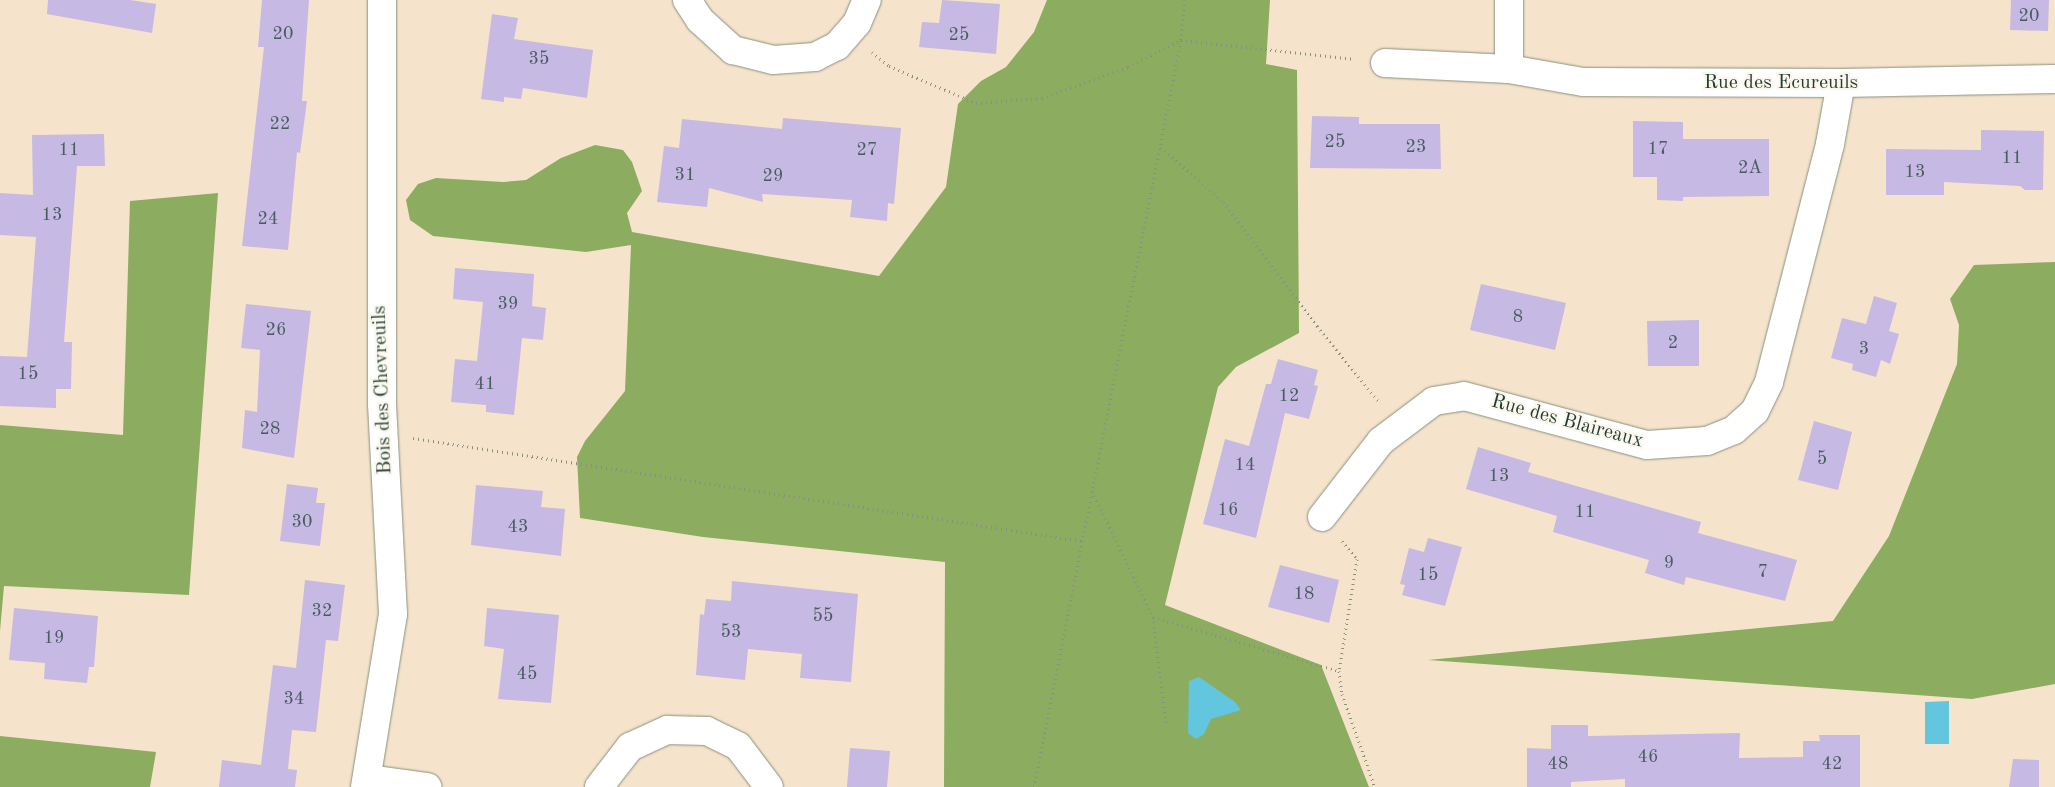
<!DOCTYPE html>
<html>
<head>
<meta charset="utf-8">
<style>
  body { margin:0 }
  #map { position:relative; width:2055px; height:787px; overflow:hidden; background:#f5e4cb; font-family:"Old Standard TT",serif }
  div>[style] { position:absolute }
  .forest>* { inset:0; background:#8cac60 }
  .water>* { inset:0; background:#61c6de }
  .building>* { inset:0; background:#c6b9e3 }
  .path>* { height:3px; margin-top:-1.5px; transform-origin:0; background:repeating-linear-gradient(90deg,#8a9080 0 1px,transparent 0 5px) }
  .roads { filter:drop-shadow(0 0 1px #8a9080) drop-shadow(0 0 1px #8a9080) }
  .minor>* { height:28px; margin:-14px; padding:0 14px; transform-origin:14px; border-radius:14px; background:#fff }
  span { translate:-50% -50%; white-space:nowrap; text-align:center; line-height:1.15; -webkit-text-stroke:4.5px #fbf7ec; paint-order:stroke }
  .number-label { font-size:18px; color:#495c60 }
  .number-label span { -webkit-text-stroke-width:0 }
  .street-label { font-size:20px; color:#1f3d34 }
</style>
</head>
<body>
<div id="map">
  <div class="forest">
    <div style="clip-path:polygon(1047px 0,1270px 0,1266px 64px,1297px 70px,1299px 333px,1236px 367px,1218px 387px,1165px 605px,1321px 665px,1369px 787px,944px 787px,945px 562px,703px 537px,580px 518px,577px 457px,585px 441px,625px 391px,631px 245px,586px 252px,433px 236px,410px 220px,406px 200px,418px 184px,436px 178px,503px 182px,526px 180px,561px 158px,595px 145px,623px 150px,632px 162px,642px 191px,627px 213px,632px 232px,879px 276px,946px 187px,958px 104px,981px 81px,1006px 67px,1034px 32px)"></div>
    <div style="clip-path:polygon(218px 193px,189px 595px,4px 586px,0 631px,0 425px,123px 435px,130px 201px)"></div>
    <div style="clip-path:polygon(2055px 262px,2055px 684px,1972px 699px,1428px 660px,1833px 621px,1889px 536px,1957px 364px,1959px 325px,1950px 299px,1974px 265px)"></div>
    <div style="clip-path:polygon(0 736px,156px 752px,150px 787px,0 787px)"></div>
  </div>
  <div class="water">
    <div style="clip-path:polygon(1199px 677px,1235px 702px,1241px 710px,1211px 719px,1204px 734px,1196px 739px,1188px 733px,1189px 681px)"></div>
    <div style="clip-path:polygon(1949px 701px,1949px 744px,1925px 744px,1925px 702px)"></div>
  </div>
  <div class="building">
    <div style="clip-path:polygon(48px 0,130px 0,156px 4px,152px 33px,47px 14px)"></div>
    <div style="clip-path:polygon(262px 0,309px 0,302px 101px,307px 101px,300px 153px,297px 152px,288px 250px,242px 246px,264px 47px,258px 47px)"></div>
    <div style="clip-path:polygon(942px 0,1000px 4px,996px 54px,919px 47px,922px 22px,939px 23px)"></div>
    <div style="clip-path:polygon(2011px 0,2049px 0,2048px 31px,2010px 30px)"></div>
    <div style="clip-path:polygon(492px 14px,518px 18px,514px 39px,593px 50px,587px 98px,523px 88px,521px 99px,504px 97px,504px 102px,481px 99px)"></div>
    <div style="clip-path:polygon(1312px 116px,1359px 117px,1359px 124px,1440px 124px,1441px 169px,1310px 168px)"></div>
    <div style="clip-path:polygon(783px 118px,901px 128px,894px 204px,888px 203px,887px 221px,850px 217px,852px 200px,762px 194px,763px 202px,709px 188px,707px 207px,657px 202px,664px 146px,679px 148px,682px 119px,782px 129px)"></div>
    <div style="clip-path:polygon(1633px 121px,1683px 122px,1683px 139px,1769px 139px,1769px 196px,1683px 197px,1683px 201px,1657px 200px,1657px 177px,1633px 177px)"></div>
    <div style="clip-path:polygon(1981px 130px,2044px 131px,2043px 190px,2025px 190px,2020px 186px,1944px 182px,1944px 195px,1886px 195px,1886px 149px,1981px 150px)"></div>
    <div style="clip-path:polygon(104px 134px,105px 166px,77px 166px,64px 342px,72px 342px,71px 389px,56px 389px,56px 408px,0 406px,0 356px,27px 357px,36px 237px,0 235px,0 193px,33px 195px,32px 135px)"></div>
    <div style="clip-path:polygon(455px 268px,534px 274px,532px 306px,546px 308px,543px 340px,522px 338px,514px 415px,486px 412px,486px 405px,451px 402px,455px 359px,477px 361px,483px 302px,453px 299px)"></div>
    <div style="clip-path:polygon(1481px 284px,1566px 303px,1555px 350px,1470px 330px)"></div>
    <div style="clip-path:polygon(1874px 296px,1897px 303px,1889px 331px,1899px 334px,1890px 364px,1881px 360px,1876px 377px,1852px 370px,1853px 364px,1831px 358px,1842px 318px,1866px 324px)"></div>
    <div style="clip-path:polygon(246px 304px,311px 311px,294px 458px,242px 448px,245px 410px,257px 412px,260px 350px,241px 348px)"></div>
    <div style="clip-path:polygon(1699px 320px,1699px 366px,1648px 366px,1647px 321px)"></div>
    <div style="clip-path:polygon(1278px 359px,1318px 370px,1314px 385px,1318px 386px,1309px 419px,1285px 413px,1256px 538px,1203px 524px,1225px 439px,1249px 446px,1266px 384px,1271px 384px)"></div>
    <div style="clip-path:polygon(1814px 421px,1852px 432px,1838px 490px,1798px 480px)"></div>
    <div style="clip-path:polygon(1478px 447px,1531px 463px,1528px 472px,1701px 522px,1698px 533px,1797px 560px,1785px 601px,1686px 577px,1684px 585px,1645px 573px,1649px 560px,1553px 532px,1557px 516px,1466px 489px)"></div>
    <div style="clip-path:polygon(287px 484px,318px 488px,316px 503px,325px 503px,320px 546px,280px 541px)"></div>
    <div style="clip-path:polygon(476px 485px,543px 491px,541px 507px,565px 509px,561px 556px,471px 545px)"></div>
    <div style="clip-path:polygon(1428px 538px,1462px 547px,1445px 606px,1402px 595px,1405px 585px,1400px 584px,1409px 548px,1424px 552px)"></div>
    <div style="clip-path:polygon(1280px 565px,1339px 580px,1329px 623px,1268px 607px)"></div>
    <div style="clip-path:polygon(305px 580px,345px 585px,338px 641px,326px 640px,316px 732px,292px 730px,288px 769px,297px 770px,295px 787px,219px 787px,222px 760px,261px 765px,273px 665px,296px 668px)"></div>
    <div style="clip-path:polygon(732px 581px,858px 594px,851px 682px,800px 678px,802px 654px,748px 649px,745px 680px,696px 675px,700px 614px,704px 615px,706px 599px,731px 601px)"></div>
    <div style="clip-path:polygon(14px 608px,98px 616px,94px 667px,89px 667px,87px 683px,44px 679px,45px 663px,9px 660px)"></div>
    <div style="clip-path:polygon(487px 608px,559px 615px,551px 703px,498px 699px,504px 649px,484px 646px)"></div>
    <div style="clip-path:polygon(1551px 725px,1588px 725px,1588px 736px,1740px 733px,1739px 758px,1803px 757px,1803px 741px,1820px 741px,1819px 735px,1860px 735px,1860px 787px,1625px 787px,1625px 779px,1571px 782px,1571px 787px,1527px 787px,1527px 748px,1551px 749px)"></div>
    <div style="clip-path:polygon(850px 748px,890px 751px,887px 787px,847px 787px)"></div>
    <div style="clip-path:polygon(2013px 759px,2039px 760px,2039px 787px,2009px 787px)"></div>
  </div>
  <div class="path">
    <div style="left:872px;top:52px;width:22px;rotate:39deg"></div>
    <div style="left:889px;top:66px;width:95px;rotate:23deg"></div>
    <div style="left:976px;top:103px;width:66px;rotate:-4.3deg"></div>
    <div style="left:1042px;top:98px;width:91px;rotate:-19.8deg"></div>
    <div style="left:1128px;top:67px;width:59px;rotate:-27deg"></div>
    <div style="left:1181px;top:40px;width:175px;rotate:6.2deg"></div>
    <div style="left:1161px;top:147px;width:83px;rotate:41.6deg"></div>
    <div style="left:1223px;top:202px;width:156px;rotate:52.8deg"></div>
    <div style="left:1317px;top:326px;width:99px;rotate:50.7deg"></div>
    <div style="left:413px;top:438px;width:677px;rotate:8.75deg"></div>
    <div style="left:1092px;top:491px;width:140px;rotate:64.2deg"></div>
    <div style="left:1153px;top:617px;width:194px;rotate:16.2deg"></div>
    <div style="left:1342px;top:541px;width:23px;rotate:50deg"></div>
    <div style="left:1357px;top:559px;width:113px;rotate:99.1deg"></div>
    <div style="left:1339px;top:671px;width:23px;rotate:83deg"></div>
    <div style="left:1342px;top:694px;width:99px;rotate:70.5deg"></div>
    <div style="left:1153px;top:617px;width:107px;rotate:83deg"></div>
    <div style="left:1034px;top:787px;width:761px;rotate:-78.87deg"></div>
    <div style="left:1181px;top:40px;width:40px;rotate:-84.3deg"></div>
  </div>
  <div class="roads">
    <div class="minor">
      <div style="left:687px;top:0;width:24px;rotate:57deg"></div>
      <div style="left:700px;top:20px;width:45px;rotate:42.3deg"></div>
      <div style="left:733px;top:50px;width:41px;rotate:14deg"></div>
      <div style="left:773px;top:60px;width:42px;rotate:-4.1deg"></div>
      <div style="left:815px;top:57px;width:25px;rotate:-27deg"></div>
      <div style="left:837px;top:46px;width:30px;rotate:-49deg"></div>
      <div style="left:857px;top:23px;width:25px;rotate:-67deg"></div>
      <div style="left:1385px;top:63px;width:124px;rotate:2.8deg"></div>
      <div style="left:1509px;top:69px;width:75px;rotate:10deg"></div>
      <div style="left:1583px;top:82px;width:258px;rotate:0.2deg"></div>
      <div style="left:1841px;top:83px;width:214px;rotate:-1.1deg"></div>
      <div style="left:1509px;top:69px;width:69px;rotate:-90deg"></div>
      <div style="left:1322px;top:517px;width:96px;rotate:-52.2deg"></div>
      <div style="left:1381px;top:441px;width:66px;rotate:-37deg"></div>
      <div style="left:1434px;top:401px;width:30px;rotate:-9deg"></div>
      <div style="left:1464px;top:396px;width:189px;rotate:15deg"></div>
      <div style="left:1647px;top:445px;width:60px;rotate:-3.8deg"></div>
      <div style="left:1707px;top:441px;width:29px;rotate:-22deg"></div>
      <div style="left:1734px;top:430px;width:28px;rotate:-42deg"></div>
      <div style="left:1755px;top:411px;width:32px;rotate:-64deg"></div>
      <div style="left:1769px;top:382px;width:246px;rotate:-75.6deg"></div>
      <div style="left:1830px;top:144px;width:62px;rotate:-79.8deg"></div>
      <div style="left:369px;top:779px;width:59px;rotate:7.9deg"></div>
      <div style="left:365px;top:787px;width:175px;rotate:-80.8deg"></div>
      <div style="left:393px;top:614px;width:210px;rotate:-93deg"></div>
      <div style="left:382px;top:404px;width:404px;rotate:-90deg"></div>
      <div style="left:599px;top:787px;width:51px;rotate:-52.2deg"></div>
      <div style="left:630px;top:747px;width:41px;rotate:-24.7deg"></div>
      <div style="left:667px;top:730px;width:40px;rotate:1.4deg"></div>
      <div style="left:707px;top:731px;width:34px;rotate:26deg"></div>
      <div style="left:738px;top:746px;width:51px;rotate:52.9deg"></div>
    </div>
  </div>
  <div class="number-label">
    <span style="left:2029px;top:16px">20</span>
    <span style="left:283px;top:34px">20</span>
    <span style="left:959px;top:35px">25</span>
    <span style="left:539px;top:59px">35</span>
    <span style="left:280px;top:124px">22</span>
    <span style="left:1335px;top:142px">25</span>
    <span style="left:1416px;top:147px">23</span>
    <span style="left:1658px;top:149px">17</span>
    <span style="left:69px;top:150px">11</span>
    <span style="left:867px;top:150px">27</span>
    <span style="left:2012px;top:158px">11</span>
    <span style="left:1750px;top:168px">2A</span>
    <span style="left:1915px;top:172px">13</span>
    <span style="left:685px;top:175px">31</span>
    <span style="left:773px;top:176px">29</span>
    <span style="left:52px;top:215px">13</span>
    <span style="left:268px;top:219px">24</span>
    <span style="left:508px;top:304px">39</span>
    <span style="left:1518px;top:317px">8</span>
    <span style="left:276px;top:330px">26</span>
    <span style="left:1673px;top:343px">2</span>
    <span style="left:1864px;top:349px">3</span>
    <span style="left:28px;top:374px">15</span>
    <span style="left:485px;top:384px">41</span>
    <span style="left:1289px;top:396px">12</span>
    <span style="left:270px;top:429px">28</span>
    <span style="left:1822px;top:459px">5</span>
    <span style="left:1245px;top:465px">14</span>
    <span style="left:1499px;top:476px">13</span>
    <span style="left:1228px;top:510px">16</span>
    <span style="left:1585px;top:512px">11</span>
    <span style="left:302px;top:522px">30</span>
    <span style="left:518px;top:527px">43</span>
    <span style="left:1669px;top:563px">9</span>
    <span style="left:1763px;top:572px">7</span>
    <span style="left:1428px;top:575px">15</span>
    <span style="left:1304px;top:594px">18</span>
    <span style="left:322px;top:611px">32</span>
    <span style="left:823px;top:616px">55</span>
    <span style="left:731px;top:632px">53</span>
    <span style="left:54px;top:638px">19</span>
    <span style="left:527px;top:674px">45</span>
    <span style="left:294px;top:699px">34</span>
    <span style="left:1648px;top:757px">46</span>
    <span style="left:1558px;top:764px">48</span>
    <span style="left:1832px;top:764px">42</span>
  </div>
  <div class="street-label">
    <span style="left:1781px;top:83px">Rue des Ecureuils</span>
    <span style="left:383px;top:390px;rotate:-92deg">Bois des Chevreuils</span>
    <span style="left:1567px;top:422px;rotate:15deg">Rue des Blaireaux</span>
  </div>
</div>
</body>
</html>
